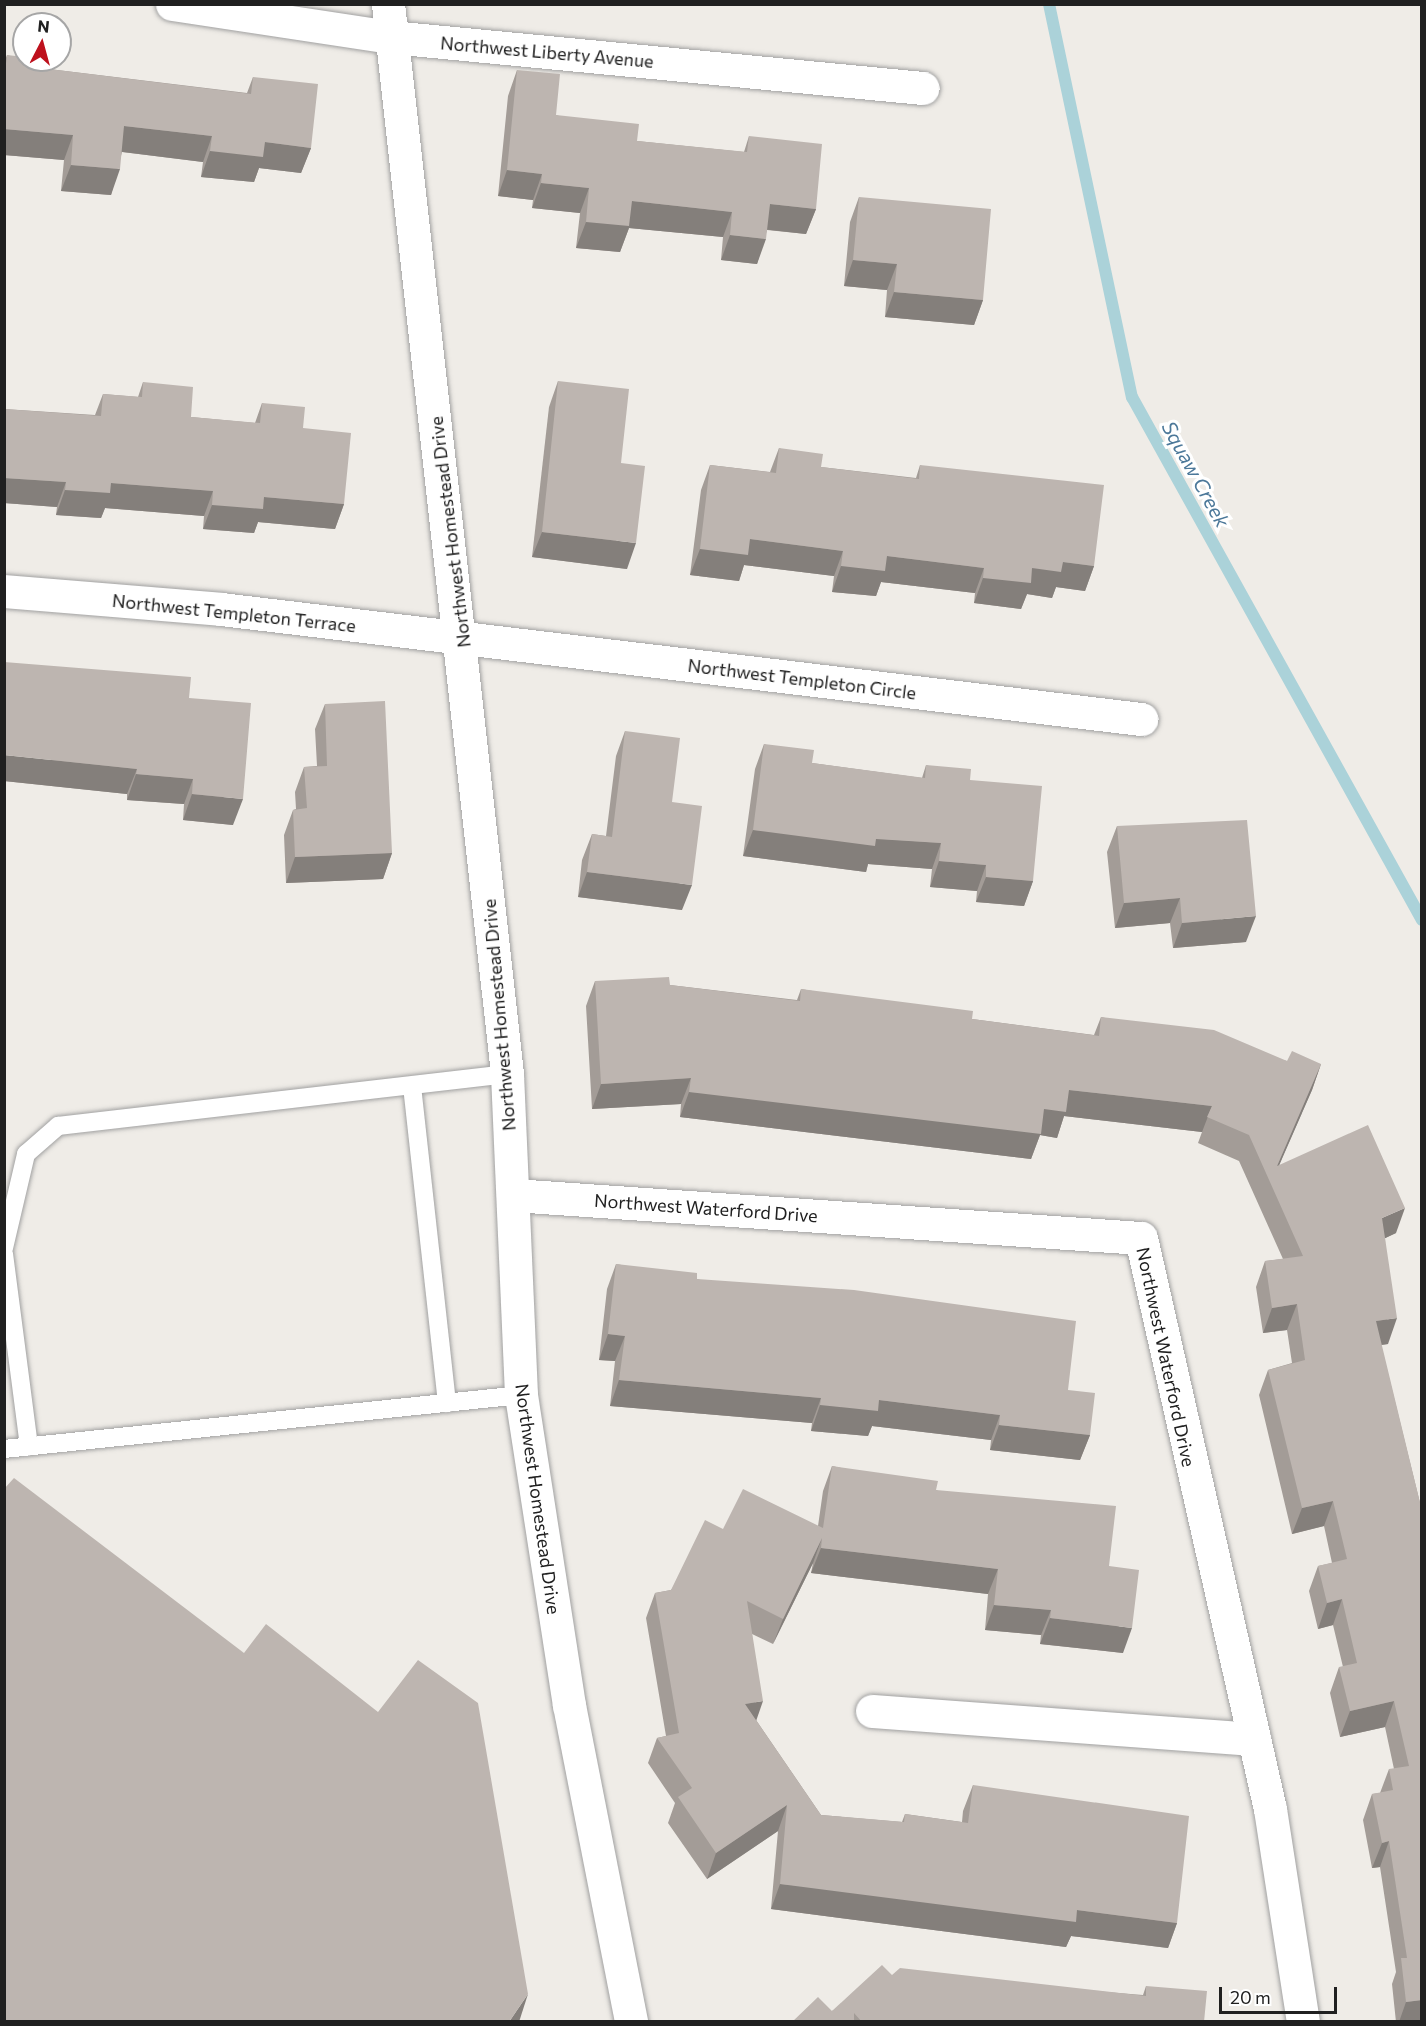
<!DOCTYPE html>
<html>
<head>
<meta charset="utf-8">
<style>
  body { margin:0 }
  #map { position:relative; width:1426px; height:2026px; overflow:hidden; background:#efece7; font-family:Commissioner,sans-serif }
  div>[style] { position:absolute }
  .stream>* { height:12px; margin:-6px; padding:0 6px; transform-origin:6px; border-radius:6px; background:#abd2d9 }
  .roads { filter:drop-shadow(0 0 2px #a1a1a1) drop-shadow(0 0 2px #a1a1a1) }
  .service>* { height:18px; margin:-9px; padding:0 9px; transform-origin:9px; border-radius:9px; background:#fff }
  .minor>* { height:33px; margin:-16.5px; padding:0 16.5px; transform-origin:16.5px; border-radius:16.5px; background:#fff }
  .wall>* { inset:0; background:#a39c97 }
  .shaded-wall>* { inset:0; background:#847f7b }
  .building>* { inset:0; background:#bdb5b0 }
  span { translate:-50% -50%; white-space:nowrap; text-align:center; line-height:1.15; -webkit-text-stroke:6px #fff; paint-order:stroke }
  .street-label { font-size:18px; color:#202020 }
  .water-label { font-size:20px; color:#4c7899; font-style:italic }
  .frame { position:absolute; inset:0; border:6px solid #202020; pointer-events:none }
  .north { position:absolute; left:12px; top:12px; width:60px; height:60px; box-sizing:border-box; background:#fff; border:2px solid #a6a6a6; border-radius:50%; rotate:6deg; font-size:16px; font-weight:700; line-height:24px; text-align:center; color:#202020 }
  .north::after { content:''; display:block; margin:auto; width:21px; height:27px; background:#be111d; clip-path:polygon(50% 0,100% 100%,50% 72%,0 100%) }
  .scale { position:absolute; left:1219px; top:1987px; width:118px; height:27px; box-sizing:border-box; border:3px solid #202020; border-top:0; padding-left:8px; font-size:18px; line-height:21px; white-space:nowrap; color:#202020; -webkit-text-stroke:4px #fff; paint-order:stroke }
</style>
</head>
<body>
<div id="map">
  <div class="stream">
    <div style="left:1049px;top:4px;width:402px;rotate:78.1deg"></div>
    <div style="left:1132px;top:397px;width:598px;rotate:60.99deg"></div>
  </div>
  <div class="roads">
    <div class="service">
      <div style="left:412px;top:1086px;width:319px;rotate:83.7deg"></div>
      <div style="left:4px;top:1248px;width:97px;rotate:-76.8deg"></div>
      <div style="left:26px;top:1154px;width:43px;rotate:-41.2deg"></div>
      <div style="left:58px;top:1126px;width:452px;rotate:-6.6deg"></div>
      <div style="left:4px;top:1254px;width:194px;rotate:82.6deg"></div>
      <div style="left:4px;top:1449px;width:520px;rotate:-5.96deg"></div>
    </div>
    <div class="minor">
      <div style="left:172px;top:4px;width:221px;rotate:8.6deg"></div>
      <div style="left:391px;top:37px;width:534px;rotate:5.48deg"></div>
      <div style="left:388px;top:4px;width:1077px;rotate:83.65deg"></div>
      <div style="left:507px;top:1074px;width:321px;rotate:87.5deg"></div>
      <div style="left:521px;top:1395px;width:314px;rotate:81.2deg"></div>
      <div style="left:569px;top:1705px;width:323px;rotate:78.9deg"></div>
      <div style="left:4px;top:591px;width:218px;rotate:4.7deg"></div>
      <div style="left:221px;top:609px;width:927px;rotate:6.82deg"></div>
      <div style="left:513px;top:1195px;width:629px;rotate:3.92deg"></div>
      <div style="left:1141px;top:1238px;width:585px;rotate:77.27deg"></div>
      <div style="left:1270px;top:1809px;width:216px;rotate:81.2deg"></div>
      <div style="left:872px;top:1711px;width:383px;rotate:4.2deg"></div>
    </div>
  </div>
  <div class="wall">
    <div style="clip-path:polygon(7px 55px,49px 69px,247px 93px,253px 77px,311px 148px,301px 173px,259px 168px,254px 182px,201px 177px,203px 162px,122px 152px,111px 195px,61px 191px,64px 160px,4px 155px,4px 63px)"></div>
    <div style="clip-path:polygon(517px 70px,556px 115px,637px 141px,744px 152px,749px 136px,816px 209px,806px 234px,767px 230px,757px 264px,721px 260px,723px 237px,629px 228px,620px 252px,576px 248px,580px 213px,532px 208px,533px 200px,498px 196px,508px 96px)"></div>
    <div style="clip-path:polygon(859px 197px,983px 300px,974px 325px,885px 317px,887px 290px,844px 286px,850px 222px)"></div>
    <div style="clip-path:polygon(558px 381px,627px 569px,532px 557px,549px 407px)"></div>
    <div style="clip-path:polygon(143px 382px,191px 417px,255px 423px,262px 403px,303px 428px,344px 504px,335px 529px,258px 522px,254px 533px,203px 529px,204px 516px,105px 508px,101px 518px,56px 515px,57px 507px,4px 503px,4px 409px,95px 415px,103px 394px,138px 397px)"></div>
    <div style="clip-path:polygon(779px 448px,821px 467px,916px 478px,920px 465px,1094px 566px,1085px 591px,1056px 587px,1052px 598px,1027px 594px,1021px 609px,974px 603px,975px 593px,881px 582px,876px 596px,832px 592px,834px 576px,744px 565px,739px 581px,690px 575px,701px 490px,710px 465px,770px 472px)"></div>
    <div style="clip-path:polygon(189px 698px,233px 825px,183px 820px,184px 804px,127px 800px,127px 794px,4px 781px)"></div>
    <div style="clip-path:polygon(325px 704px,392px 853px,383px 879px,286px 883px,284px 835px,293px 810px,296px 809px,295px 792px,304px 767px,317px 766px,315px 729px)"></div>
    <div style="clip-path:polygon(625px 731px,672px 802px,682px 910px,578px 897px,582px 860px,592px 834px,606px 836px,616px 756px)"></div>
    <div style="clip-path:polygon(764px 744px,812px 763px,922px 778px,926px 765px,970px 780px,1033px 881px,1024px 906px,976px 902px,977px 891px,930px 887px,932px 869px,868px 864px,866px 872px,743px 856px,755px 769px)"></div>
    <div style="clip-path:polygon(1117px 826px,1246px 942px,1173px 948px,1170px 923px,1115px 928px,1107px 852px)"></div>
    <div style="clip-path:polygon(595px 981px,670px 985px,797px 1000px,801px 989px,972px 1019px,1094px 1035px,1101px 1017px,1287px 1061px,1321px 1064px,1312px 1090px,1279px 1165px,1396px 1233px,1385px 1238px,1388px 1344px,1381px 1345px,1422px 1511px,1422px 2022px,1396px 2022px,1392px 1984px,1396px 1972px,1380px 1867px,1372px 1868px,1363px 1820px,1372px 1794px,1380px 1793px,1389px 1769px,1394px 1769px,1385px 1727px,1340px 1737px,1330px 1693px,1339px 1667px,1343px 1667px,1333px 1625px,1318px 1629px,1309px 1591px,1318px 1566px,1332px 1563px,1324px 1526px,1292px 1534px,1259px 1395px,1268px 1370px,1292px 1363px,1287px 1330px,1263px 1333px,1256px 1287px,1265px 1261px,1283px 1259px,1239px 1161px,1198px 1143px,1202px 1132px,1064px 1116px,1057px 1138px,1040px 1135px,1031px 1159px,680px 1117px,681px 1104px,592px 1109px,586px 1006px)"></div>
    <div style="clip-path:polygon(616px 1264px,697px 1279px,1068px 1390px,1090px 1435px,1080px 1460px,990px 1450px,991px 1440px,872px 1426px,868px 1436px,811px 1431px,812px 1423px,610px 1406px,615px 1361px,599px 1360px,607px 1289px)"></div>
    <div style="clip-path:polygon(832px 1466px,936px 1490px,1109px 1566px,1123px 1653px,1040px 1644px,1041px 1635px,985px 1630px,988px 1594px,811px 1573px,813px 1563px,773px 1644px,752px 1634px,756px 1720px,821px 1815px,902px 1822px,905px 1814px,962px 1822px,963px 1811px,973px 1785px,1177px 1923px,1168px 1948px,1071px 1936px,1066px 1947px,771px 1909px,778px 1831px,707px 1879px,668px 1823px,675px 1803px,648px 1763px,657px 1738px,666px 1736px,646px 1618px,655px 1593px,671px 1590px,723px 1529px,818px 1526px,823px 1491px)"></div>
    <div style="clip-path:polygon(892px 1975px,1143px 1995px,1146px 1986px,1204px 2022px,792px 2022px,832px 2011px)"></div>
  </div>
  <div class="shaded-wall">
    <div style="clip-path:polygon(124px 126px,212px 136px,203px 162px,115px 151px)"></div>
    <div style="clip-path:polygon(4px 129px,73px 135px,64px 160px,4px 155px)"></div>
    <div style="clip-path:polygon(265px 142px,311px 148px,301px 173px,259px 168px,254px 182px,201px 177px,210px 151px)"></div>
    <div style="clip-path:polygon(71px 165px,120px 169px,111px 195px,61px 191px)"></div>
    <div style="clip-path:polygon(507px 170px,542px 174px,533px 200px,498px 196px)"></div>
    <div style="clip-path:polygon(541px 183px,589px 188px,580px 213px,532px 208px)"></div>
    <div style="clip-path:polygon(632px 201px,732px 212px,723px 237px,629px 228px,620px 252px,576px 248px,586px 222px)"></div>
    <div style="clip-path:polygon(770px 204px,816px 209px,806px 234px,761px 229px)"></div>
    <div style="clip-path:polygon(730px 235px,766px 239px,757px 264px,721px 260px)"></div>
    <div style="clip-path:polygon(853px 260px,897px 264px,887px 290px,844px 286px)"></div>
    <div style="clip-path:polygon(894px 292px,983px 300px,974px 325px,885px 317px)"></div>
    <div style="clip-path:polygon(4px 478px,66px 482px,57px 507px,4px 503px)"></div>
    <div style="clip-path:polygon(111px 483px,213px 491px,204px 516px,105px 508px,101px 518px,56px 515px,65px 490px)"></div>
    <div style="clip-path:polygon(264px 497px,344px 504px,335px 529px,258px 522px,254px 533px,203px 529px,212px 505px)"></div>
    <div style="clip-path:polygon(542px 532px,636px 543px,627px 569px,532px 557px)"></div>
    <div style="clip-path:polygon(750px 539px,843px 551px,834px 576px,744px 565px,739px 581px,690px 575px,700px 549px)"></div>
    <div style="clip-path:polygon(887px 556px,984px 568px,975px 593px,881px 582px,876px 596px,832px 592px,841px 566px)"></div>
    <div style="clip-path:polygon(1063px 562px,1094px 566px,1085px 591px,1056px 587px,1052px 598px,1027px 594px,1021px 609px,974px 603px,983px 578px)"></div>
    <div style="clip-path:polygon(4px 755px,137px 769px,127px 794px,4px 781px)"></div>
    <div style="clip-path:polygon(136px 774px,193px 779px,184px 804px,127px 800px)"></div>
    <div style="clip-path:polygon(192px 794px,243px 799px,233px 825px,183px 820px)"></div>
    <div style="clip-path:polygon(753px 830px,941px 843px,932px 869px,868px 864px,866px 872px,743px 856px)"></div>
    <div style="clip-path:polygon(392px 853px,383px 879px,286px 883px,295px 857px)"></div>
    <div style="clip-path:polygon(939px 861px,986px 865px,977px 891px,930px 887px)"></div>
    <div style="clip-path:polygon(587px 872px,692px 885px,682px 910px,578px 897px)"></div>
    <div style="clip-path:polygon(986px 877px,1033px 881px,1024px 906px,976px 902px)"></div>
    <div style="clip-path:polygon(1180px 898px,1170px 923px,1115px 928px,1124px 903px)"></div>
    <div style="clip-path:polygon(1256px 916px,1246px 942px,1173px 948px,1182px 923px)"></div>
    <div style="clip-path:polygon(1321px 1064px,1312px 1090px,1271px 1184px,1277px 1166px)"></div>
    <div style="clip-path:polygon(691px 1078px,681px 1104px,592px 1109px,601px 1084px)"></div>
    <div style="clip-path:polygon(1069px 1090px,1212px 1106px,1202px 1132px,1064px 1116px,1057px 1138px,1040px 1135px,1031px 1159px,680px 1117px,689px 1092px,1044px 1109px)"></div>
    <div style="clip-path:polygon(1405px 1208px,1396px 1233px,1373px 1244px,1382px 1218px)"></div>
    <div style="clip-path:polygon(1297px 1304px,1287px 1330px,1263px 1333px,1272px 1308px)"></div>
    <div style="clip-path:polygon(1397px 1318px,1388px 1344px,1366px 1347px,1376px 1321px)"></div>
    <div style="clip-path:polygon(608px 1334px,625px 1336px,615px 1361px,599px 1360px)"></div>
    <div style="clip-path:polygon(619px 1380px,821px 1398px,812px 1423px,610px 1406px)"></div>
    <div style="clip-path:polygon(879px 1400px,1000px 1415px,991px 1440px,872px 1426px,868px 1436px,811px 1431px,820px 1405px)"></div>
    <div style="clip-path:polygon(999px 1425px,1090px 1435px,1080px 1460px,990px 1450px)"></div>
    <div style="clip-path:polygon(1333px 1501px,1324px 1526px,1292px 1534px,1302px 1508px)"></div>
    <div style="clip-path:polygon(822px 1538px,813px 1563px,773px 1644px,783px 1619px)"></div>
    <div style="clip-path:polygon(821px 1548px,998px 1569px,988px 1594px,811px 1573px)"></div>
    <div style="clip-path:polygon(1342px 1599px,1333px 1625px,1318px 1629px,1327px 1603px)"></div>
    <div style="clip-path:polygon(994px 1605px,1051px 1610px,1041px 1635px,985px 1630px)"></div>
    <div style="clip-path:polygon(1050px 1618px,1132px 1628px,1123px 1653px,1040px 1644px)"></div>
    <div style="clip-path:polygon(763px 1701px,754px 1727px,745px 1704px)"></div>
    <div style="clip-path:polygon(1394px 1701px,1385px 1727px,1340px 1737px,1350px 1711px)"></div>
    <div style="clip-path:polygon(787px 1805px,778px 1831px,707px 1879px,716px 1853px)"></div>
    <div style="clip-path:polygon(1389px 1841px,1380px 1867px,1372px 1868px,1382px 1843px)"></div>
    <div style="clip-path:polygon(780px 1884px,1077px 1910px,1177px 1923px,1168px 1948px,1071px 1936px,1066px 1947px,771px 1909px)"></div>
    <div style="clip-path:polygon(528px 1994px,519px 2022px,509px 2022px)"></div>
    <div style="clip-path:polygon(1422px 2000px,1422px 2022px,1399px 2022px,1406px 2002px)"></div>
  </div>
  <div class="building">
    <div style="clip-path:polygon(7px 55px,24px 57px,24px 60px,50px 60px,49px 69px,251px 94px,253px 77px,318px 84px,311px 148px,265px 142px,263px 157px,210px 151px,212px 136px,124px 126px,120px 169px,71px 165px,73px 135px,4px 129px,4px 80px)"></div>
    <div style="clip-path:polygon(517px 70px,560px 74px,556px 115px,639px 124px,637px 141px,747px 152px,749px 136px,822px 144px,816px 209px,770px 204px,766px 239px,730px 235px,732px 212px,632px 201px,629px 226px,586px 222px,589px 188px,541px 183px,542px 174px,507px 170px)"></div>
    <div style="clip-path:polygon(859px 197px,991px 209px,983px 300px,894px 292px,897px 264px,853px 260px)"></div>
    <div style="clip-path:polygon(558px 381px,629px 389px,621px 463px,645px 466px,636px 543px,542px 532px)"></div>
    <div style="clip-path:polygon(143px 382px,193px 387px,191px 417px,260px 423px,262px 403px,305px 407px,303px 428px,351px 433px,344px 504px,264px 497px,263px 509px,212px 505px,213px 491px,111px 483px,110px 493px,65px 490px,66px 482px,4px 478px,4px 409px,101px 416px,103px 394px,142px 397px)"></div>
    <div style="clip-path:polygon(779px 448px,823px 454px,821px 467px,919px 479px,920px 465px,1104px 485px,1094px 566px,1063px 562px,1061px 572px,1032px 568px,1031px 583px,983px 578px,984px 568px,887px 556px,885px 571px,841px 566px,843px 551px,750px 539px,748px 555px,700px 549px,710px 465px,776px 473px)"></div>
    <div style="clip-path:polygon(4px 662px,191px 677px,189px 698px,251px 703px,243px 799px,192px 794px,193px 779px,136px 774px,137px 769px,4px 755px)"></div>
    <div style="clip-path:polygon(385px 701px,392px 853px,295px 857px,293px 810px,307px 808px,304px 767px,327px 766px,325px 704px)"></div>
    <div style="clip-path:polygon(625px 731px,680px 738px,672px 802px,702px 806px,692px 885px,587px 872px,592px 834px,612px 837px)"></div>
    <div style="clip-path:polygon(764px 744px,814px 750px,812px 763px,925px 778px,926px 765px,971px 769px,970px 780px,1042px 786px,1033px 881px,986px 877px,986px 865px,939px 861px,941px 843px,876px 839px,875px 846px,753px 830px)"></div>
    <div style="clip-path:polygon(1247px 820px,1256px 916px,1182px 923px,1180px 898px,1124px 903px,1117px 826px)"></div>
    <div style="clip-path:polygon(669px 977px,670px 985px,800px 1001px,801px 989px,973px 1011px,972px 1019px,1099px 1036px,1101px 1017px,1214px 1030px,1287px 1061px,1292px 1051px,1321px 1064px,1277px 1166px,1368px 1125px,1405px 1208px,1382px 1218px,1397px 1318px,1376px 1321px,1422px 1511px,1422px 2000px,1406px 2002px,1401px 1958px,1407px 1958px,1389px 1841px,1382px 1843px,1372px 1794px,1393px 1790px,1389px 1769px,1409px 1766px,1394px 1701px,1350px 1711px,1339px 1667px,1357px 1663px,1342px 1599px,1327px 1603px,1318px 1566px,1347px 1559px,1333px 1501px,1302px 1508px,1268px 1370px,1305px 1360px,1297px 1304px,1272px 1308px,1265px 1261px,1303px 1256px,1249px 1135px,1207px 1117px,1212px 1106px,1069px 1090px,1066px 1112px,1044px 1109px,1041px 1134px,689px 1092px,691px 1078px,601px 1084px,595px 981px)"></div>
    <div style="clip-path:polygon(616px 1264px,697px 1273px,697px 1279px,854px 1290px,1076px 1321px,1068px 1390px,1095px 1393px,1090px 1435px,999px 1425px,1000px 1415px,879px 1400px,878px 1411px,820px 1405px,821px 1398px,619px 1380px,625px 1336px,608px 1334px)"></div>
    <div style="clip-path:polygon(832px 1466px,938px 1481px,936px 1490px,1116px 1506px,1109px 1566px,1139px 1570px,1132px 1628px,1050px 1618px,1051px 1610px,994px 1605px,998px 1569px,821px 1548px,822px 1538px,783px 1619px,747px 1601px,763px 1701px,745px 1704px,821px 1815px,904px 1822px,905px 1814px,968px 1823px,973px 1785px,1189px 1816px,1177px 1923px,1077px 1910px,1076px 1922px,780px 1884px,787px 1805px,716px 1853px,678px 1797px,692px 1788px,657px 1738px,679px 1733px,655px 1593px,671px 1590px,705px 1520px,723px 1529px,743px 1489px,823px 1528px)"></div>
    <div style="clip-path:polygon(14px 1478px,244px 1653px,266px 1624px,378px 1712px,418px 1660px,478px 1703px,528px 1994px,509px 2022px,4px 2022px,4px 1489px)"></div>
    <div style="clip-path:polygon(882px 1965px,892px 1975px,900px 1968px,1146px 1996px,1146px 1986px,1207px 1991px,1204px 2022px,862px 2022px,854px 2013px,854px 2022px,792px 2022px,818px 1997px,832px 2011px)"></div>
  </div>
  <div class="street-label">
    <span style="left:547px;top:52px;rotate:5deg">Northwest Liberty Avenue</span>
    <span style="left:450px;top:532px;rotate:-97deg">Northwest Homestead Drive</span>
    <span style="left:234px;top:613px;rotate:6deg">Northwest Templeton Terrace</span>
    <span style="left:802px;top:679px;rotate:7deg">Northwest Templeton Circle</span>
    <span style="left:499px;top:1015px;rotate:-95deg">Northwest Homestead Drive</span>
    <span style="left:706px;top:1208px;rotate:4deg">Northwest Waterford Drive</span>
    <span style="left:1166px;top:1357px;rotate:78deg">Northwest Waterford Drive</span>
    <span style="left:538px;top:1499px;rotate:82deg">Northwest Homestead Drive</span>
  </div>
  <div class="water-label">
    <span style="left:1196px;top:474px;rotate:61deg">Squaw Creek</span>
  </div>
  <div class="frame"></div>
  <div class="north">N</div>
  <div class="scale">20 m</div>
</div>
</body>
</html>
